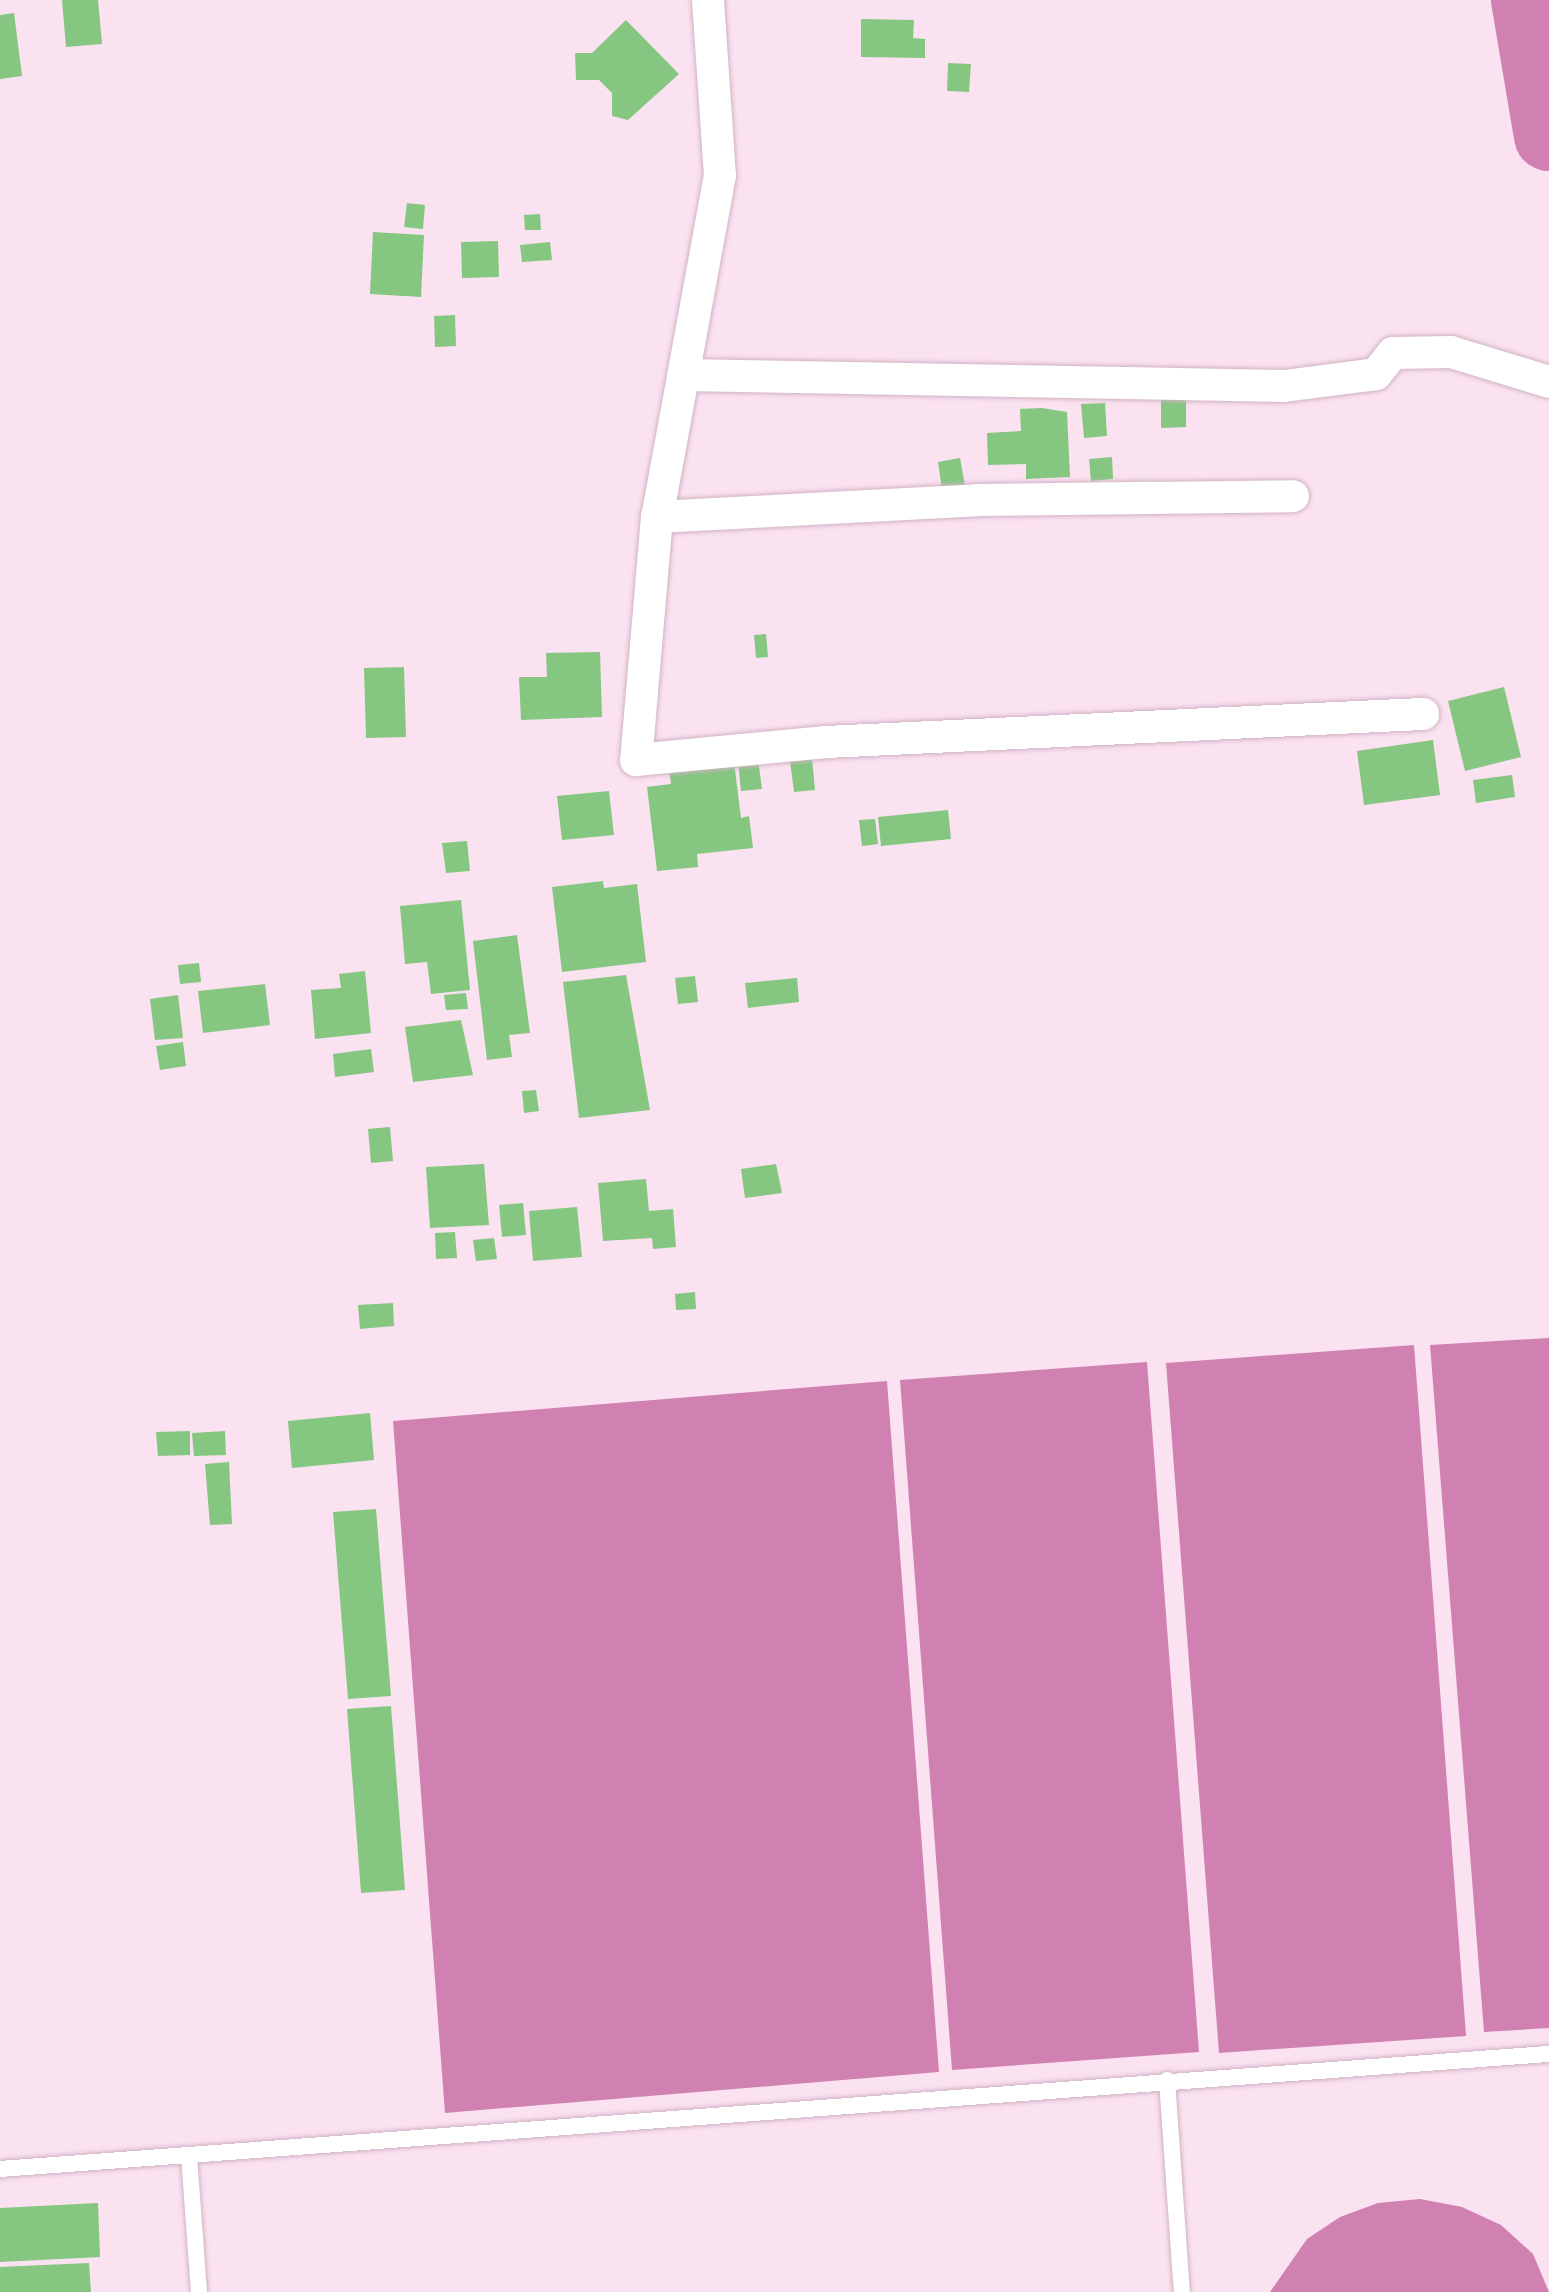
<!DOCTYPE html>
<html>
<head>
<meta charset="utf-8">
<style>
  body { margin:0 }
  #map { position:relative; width:1549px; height:2292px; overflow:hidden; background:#fbe2f0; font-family:Inter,sans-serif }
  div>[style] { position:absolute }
  .water>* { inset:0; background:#d180b2 }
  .river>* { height:70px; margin:-35px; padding:0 35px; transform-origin:35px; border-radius:35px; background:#d180b2 }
  .building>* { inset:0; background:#85c680 }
  .roads { filter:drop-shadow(0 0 2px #d0b3c4) drop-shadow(0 0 2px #d0b3c4) }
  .lane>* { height:16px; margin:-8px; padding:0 8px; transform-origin:8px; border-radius:8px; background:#fff }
  .street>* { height:32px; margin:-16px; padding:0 16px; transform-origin:16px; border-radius:16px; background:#fff }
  span { translate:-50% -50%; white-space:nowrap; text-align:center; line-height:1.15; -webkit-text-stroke:6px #fcf6f9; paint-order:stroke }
</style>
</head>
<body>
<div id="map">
  <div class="water">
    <div style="clip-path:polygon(1549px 1338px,1549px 2028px,1484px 2032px,1430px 1345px)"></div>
    <div style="clip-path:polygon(1414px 1345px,1466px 2036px,1219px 2053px,1166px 1363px)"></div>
    <div style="clip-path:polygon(1147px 1362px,1199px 2052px,952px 2070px,900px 1380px)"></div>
    <div style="clip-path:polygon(887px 1381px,939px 2072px,445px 2113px,393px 1421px)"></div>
    <div style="clip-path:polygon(1420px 2199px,1462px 2207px,1501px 2225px,1533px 2254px,1549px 2292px,1270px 2292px,1307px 2239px,1340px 2217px,1378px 2203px)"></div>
  </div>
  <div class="river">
    <div style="left:1526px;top:0;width:138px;rotate:80.4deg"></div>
  </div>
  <div class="building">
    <div style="clip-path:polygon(62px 0,98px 0,102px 44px,66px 47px)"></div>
    <div style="clip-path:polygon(14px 13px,22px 76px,0 79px,0 15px)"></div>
    <div style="clip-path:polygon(861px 19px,914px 20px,913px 38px,925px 39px,925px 58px,861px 57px)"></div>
    <div style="clip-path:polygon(626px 20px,679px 74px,628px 120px,612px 116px,612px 93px,599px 80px,576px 80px,575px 53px,592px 53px)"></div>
    <div style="clip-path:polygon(948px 63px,971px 64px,969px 92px,947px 91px)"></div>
    <div style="clip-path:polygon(407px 203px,425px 205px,423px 229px,404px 227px)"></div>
    <div style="clip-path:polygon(540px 214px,541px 230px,525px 230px,524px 215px)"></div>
    <div style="clip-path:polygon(373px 232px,424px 235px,421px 297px,370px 294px)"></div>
    <div style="clip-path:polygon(498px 241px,499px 277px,462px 278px,461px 242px)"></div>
    <div style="clip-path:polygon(550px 242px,552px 260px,522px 262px,520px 245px)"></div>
    <div style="clip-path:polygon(455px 315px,456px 346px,435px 347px,434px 316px)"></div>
    <div style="clip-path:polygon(1161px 397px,1186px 397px,1186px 427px,1161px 428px)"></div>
    <div style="clip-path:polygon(1105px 403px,1107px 436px,1084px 438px,1081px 404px)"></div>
    <div style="clip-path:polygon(1042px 408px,1067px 412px,1070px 477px,1026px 479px,1026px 464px,988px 465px,987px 433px,1021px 431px,1020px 409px)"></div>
    <div style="clip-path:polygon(1112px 457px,1113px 479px,1091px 481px,1089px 459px)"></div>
    <div style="clip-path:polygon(960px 458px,965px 486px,942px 489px,938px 462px)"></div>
    <div style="clip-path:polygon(766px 634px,768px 657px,756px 658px,754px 635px)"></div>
    <div style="clip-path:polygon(600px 652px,602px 717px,521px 720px,519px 677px,547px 677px,546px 653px)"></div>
    <div style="clip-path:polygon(404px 667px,406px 737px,366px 738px,364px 668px)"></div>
    <div style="clip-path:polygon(1504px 687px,1521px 757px,1465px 771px,1448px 701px)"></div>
    <div style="clip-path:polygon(1433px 740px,1440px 795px,1364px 805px,1357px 751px)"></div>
    <div style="clip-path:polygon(733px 754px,741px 818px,749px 816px,753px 848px,697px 854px,698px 867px,657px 871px,647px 787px,671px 784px,668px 761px)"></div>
    <div style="clip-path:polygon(758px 759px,762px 789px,741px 791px,738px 761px)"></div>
    <div style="clip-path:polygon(812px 759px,815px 790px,794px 792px,790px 761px)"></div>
    <div style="clip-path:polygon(1512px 775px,1515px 797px,1476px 803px,1473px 780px)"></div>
    <div style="clip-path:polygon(609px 791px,614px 835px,562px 840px,557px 796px)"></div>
    <div style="clip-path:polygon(948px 810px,951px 839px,881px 846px,878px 817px)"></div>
    <div style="clip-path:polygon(875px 819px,878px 844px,862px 846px,859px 820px)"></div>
    <div style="clip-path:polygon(467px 841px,470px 871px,446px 873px,442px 843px)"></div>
    <div style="clip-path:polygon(603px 881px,604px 888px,637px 884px,646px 962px,562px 972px,552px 887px)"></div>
    <div style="clip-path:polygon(461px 900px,470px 990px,431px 994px,427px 962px,405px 964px,400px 906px)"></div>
    <div style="clip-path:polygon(517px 935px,530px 1033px,509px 1035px,512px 1057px,487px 1060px,473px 941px)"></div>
    <div style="clip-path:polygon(199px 963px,201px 982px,180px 984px,178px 965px)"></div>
    <div style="clip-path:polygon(365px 971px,371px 1033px,315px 1039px,311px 990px,341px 988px,339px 974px)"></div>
    <div style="clip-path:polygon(626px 975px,650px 1110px,579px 1118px,563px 982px)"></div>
    <div style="clip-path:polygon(695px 976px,698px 1002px,678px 1004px,675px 978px)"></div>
    <div style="clip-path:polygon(797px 978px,799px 1002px,748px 1008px,745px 983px)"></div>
    <div style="clip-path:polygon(265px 984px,270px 1025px,203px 1033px,198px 991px)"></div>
    <div style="clip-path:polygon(466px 993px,468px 1009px,446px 1010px,444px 995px)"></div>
    <div style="clip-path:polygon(178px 995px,183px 1038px,155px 1040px,150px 999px)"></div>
    <div style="clip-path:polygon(461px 1020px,473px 1075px,413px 1082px,405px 1027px)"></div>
    <div style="clip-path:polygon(183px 1042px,186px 1066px,160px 1070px,156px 1046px)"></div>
    <div style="clip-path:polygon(371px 1049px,374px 1072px,335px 1077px,333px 1054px)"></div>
    <div style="clip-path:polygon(536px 1090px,539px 1111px,524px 1113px,522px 1091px)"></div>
    <div style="clip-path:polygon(390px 1127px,393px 1161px,371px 1163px,368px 1129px)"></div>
    <div style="clip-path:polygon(484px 1164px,489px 1225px,430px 1228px,426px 1167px)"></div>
    <div style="clip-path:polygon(776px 1164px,782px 1193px,745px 1198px,741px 1169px)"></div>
    <div style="clip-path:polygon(646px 1179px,649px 1211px,673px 1209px,676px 1247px,653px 1249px,652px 1238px,603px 1241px,598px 1183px)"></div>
    <div style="clip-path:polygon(523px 1203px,526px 1235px,502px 1237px,499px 1205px)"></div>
    <div style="clip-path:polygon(577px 1207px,582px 1257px,533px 1261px,529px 1211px)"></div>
    <div style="clip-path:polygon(455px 1232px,457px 1258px,436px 1259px,435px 1233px)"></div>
    <div style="clip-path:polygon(494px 1238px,497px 1259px,476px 1261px,473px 1240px)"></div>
    <div style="clip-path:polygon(695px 1292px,696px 1309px,676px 1310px,675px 1294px)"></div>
    <div style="clip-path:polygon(393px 1303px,394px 1326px,360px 1329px,358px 1305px)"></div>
    <div style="clip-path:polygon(370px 1413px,374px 1460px,292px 1468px,288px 1421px)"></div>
    <div style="clip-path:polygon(190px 1431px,190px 1455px,158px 1456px,156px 1432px)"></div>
    <div style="clip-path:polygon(225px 1431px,226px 1455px,194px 1456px,192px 1433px)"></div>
    <div style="clip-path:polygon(229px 1462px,232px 1524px,210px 1525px,205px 1464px)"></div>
    <div style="clip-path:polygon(376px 1509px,391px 1696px,348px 1699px,333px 1512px)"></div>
    <div style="clip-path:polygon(391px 1706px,405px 1890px,361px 1893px,347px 1709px)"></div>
    <div style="clip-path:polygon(98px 2203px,100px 2257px,0 2262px,0 2208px)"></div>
    <div style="clip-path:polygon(89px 2263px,91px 2292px,0 2292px,0 2267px)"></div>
  </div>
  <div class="roads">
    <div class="lane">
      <div style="left:1167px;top:2080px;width:213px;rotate:86deg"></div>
      <div style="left:189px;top:2156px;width:136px;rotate:85.8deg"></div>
      <div style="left:0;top:2169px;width:1553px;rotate:-4.25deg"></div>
    </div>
    <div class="street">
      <div style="left:708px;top:0;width:175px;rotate:86.1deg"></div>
      <div style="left:720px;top:175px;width:348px;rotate:100.4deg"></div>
      <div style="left:657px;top:517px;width:244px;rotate:94.9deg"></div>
      <div style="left:636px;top:760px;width:191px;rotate:-5.4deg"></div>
      <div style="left:826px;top:742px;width:598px;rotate:-2.69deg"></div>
      <div style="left:685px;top:375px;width:599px;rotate:1.05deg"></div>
      <div style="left:1284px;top:386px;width:93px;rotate:-7.4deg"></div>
      <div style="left:1376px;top:374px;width:27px;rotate:-51deg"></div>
      <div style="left:1393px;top:353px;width:58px;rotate:-1deg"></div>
      <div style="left:1451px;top:352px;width:102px;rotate:17deg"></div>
      <div style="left:657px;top:517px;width:321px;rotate:-3deg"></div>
      <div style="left:978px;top:500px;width:315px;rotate:-0.7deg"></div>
    </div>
  </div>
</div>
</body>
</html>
